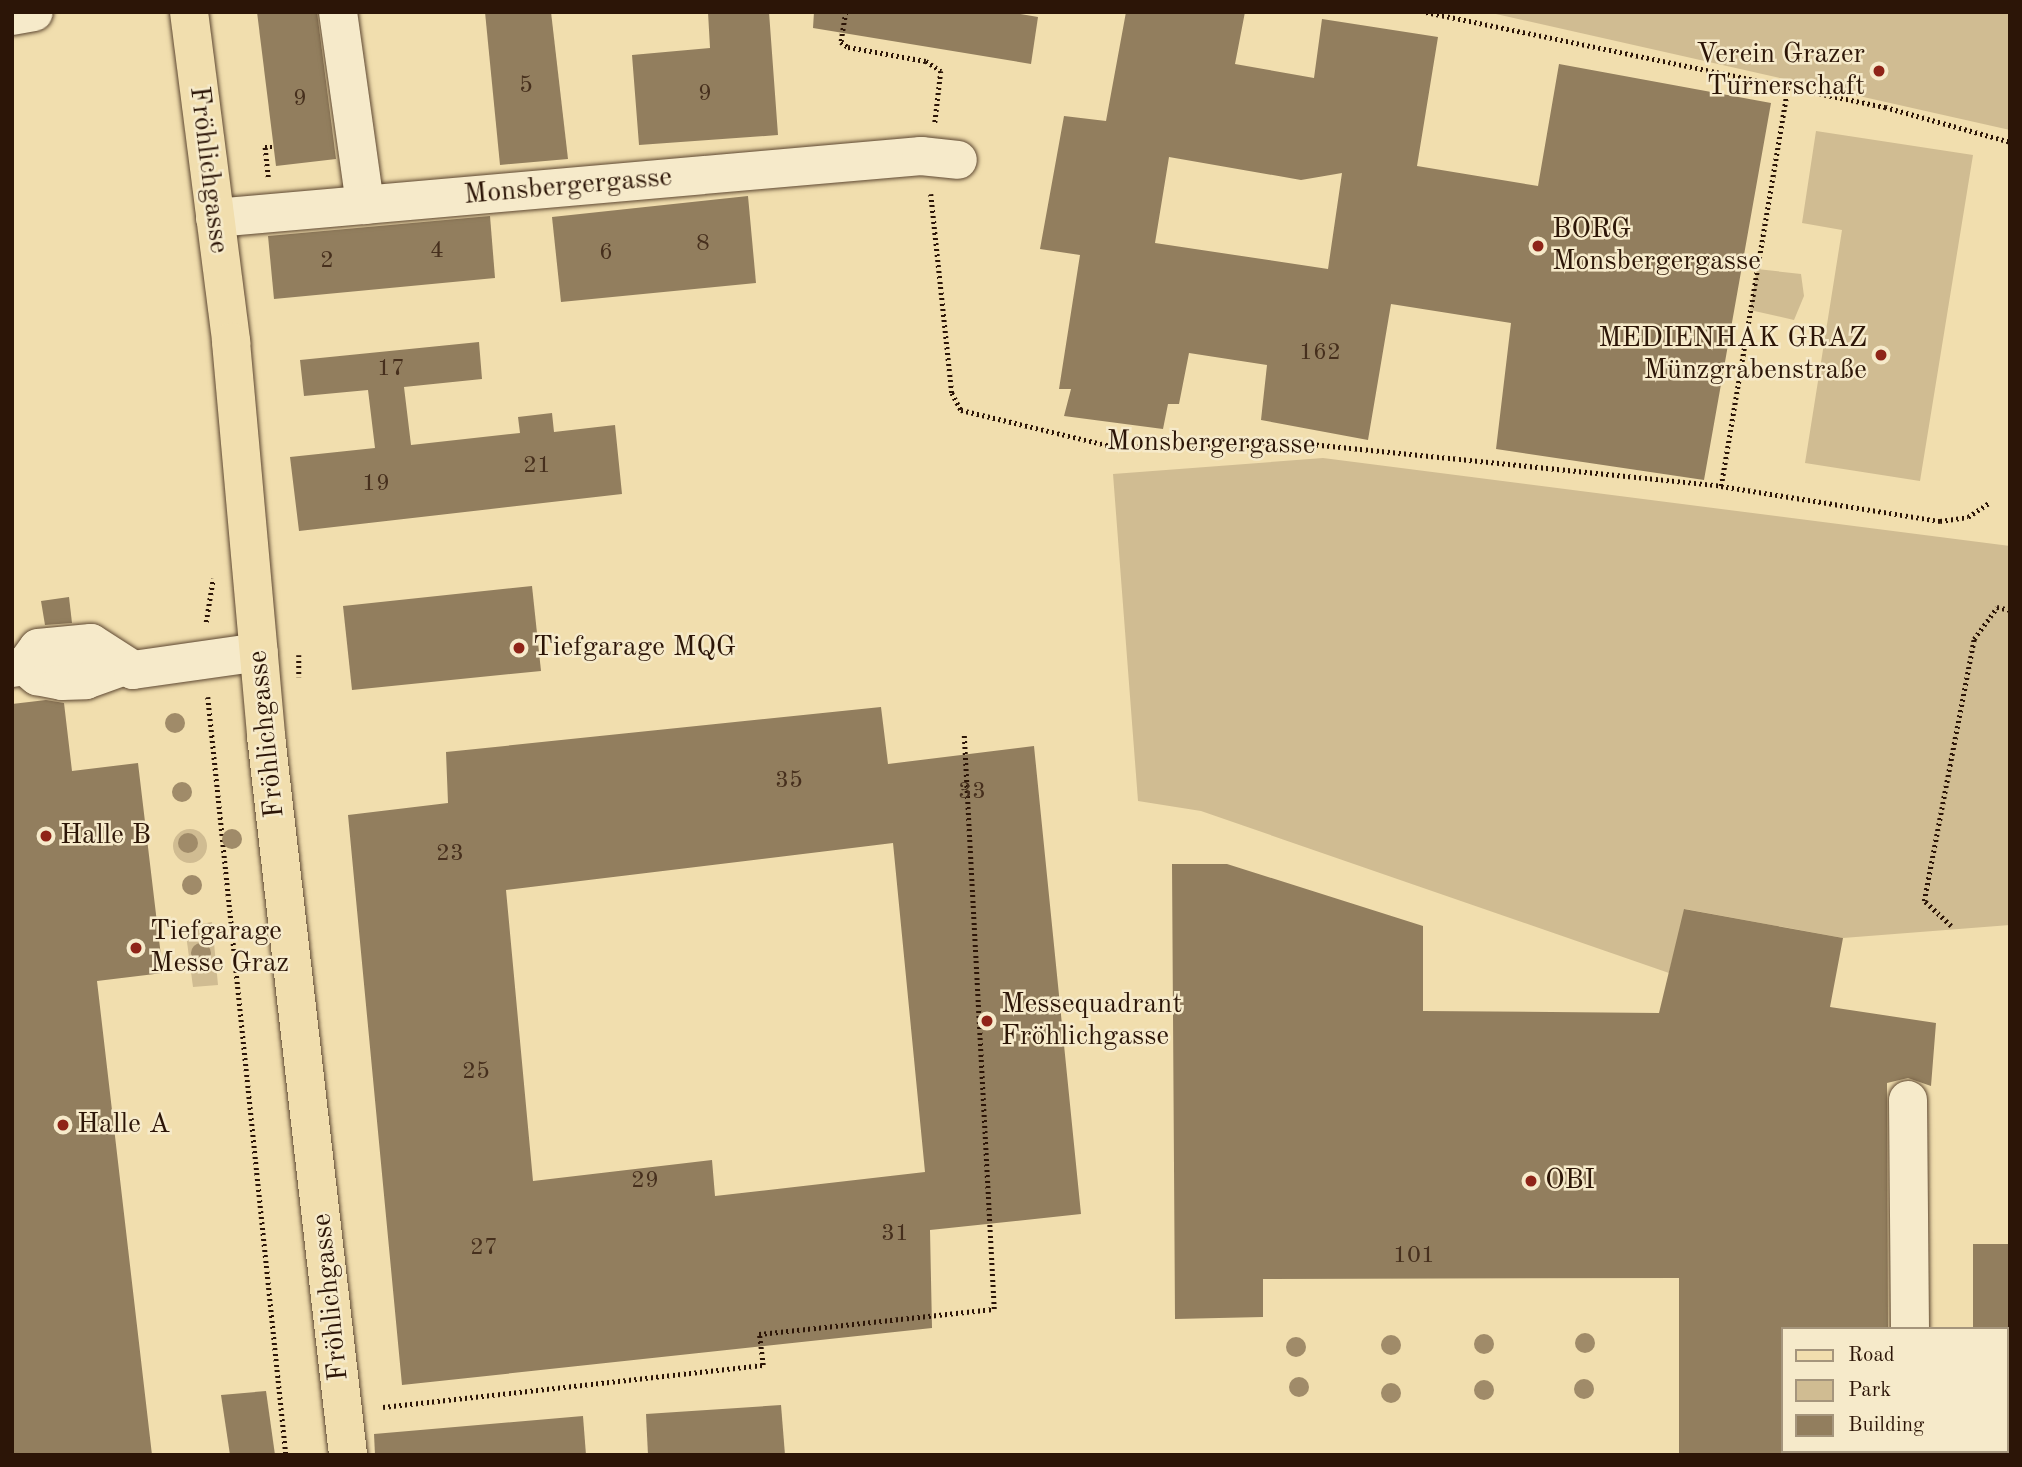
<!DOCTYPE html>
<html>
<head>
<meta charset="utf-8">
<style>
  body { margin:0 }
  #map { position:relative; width:2022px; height:1467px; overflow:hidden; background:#f1deae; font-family:"Old Standard TT",serif }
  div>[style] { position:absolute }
  .green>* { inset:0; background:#d0bc92 }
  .round { border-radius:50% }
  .building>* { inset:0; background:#927e5e }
  .path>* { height:4.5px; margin-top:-2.25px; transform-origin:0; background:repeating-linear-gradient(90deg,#2c1507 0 2px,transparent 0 5.5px) }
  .roads { filter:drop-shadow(0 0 2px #5d4731) drop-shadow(0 0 2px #5d4731) }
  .minor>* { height:38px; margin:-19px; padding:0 19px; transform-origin:19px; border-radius:19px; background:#f6eaca }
  .major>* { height:38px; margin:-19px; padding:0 19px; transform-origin:19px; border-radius:19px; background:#f1deae }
  .trees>* { width:20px; height:20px; margin:-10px; border-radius:50%; background:#a08b69 }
  .dots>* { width:19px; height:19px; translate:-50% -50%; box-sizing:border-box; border:4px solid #f6eaca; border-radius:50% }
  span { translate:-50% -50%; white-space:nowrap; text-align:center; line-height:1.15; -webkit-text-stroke:5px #f6eaca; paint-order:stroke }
  .number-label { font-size:24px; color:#462f1d }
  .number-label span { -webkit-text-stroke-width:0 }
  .poi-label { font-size:28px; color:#2c1507 }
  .right { translate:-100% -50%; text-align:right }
  .left { translate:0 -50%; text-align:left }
  .street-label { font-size:28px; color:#2c1507 }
  .frame { position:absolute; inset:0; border:14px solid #2c1507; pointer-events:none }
  .legend { position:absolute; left:1781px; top:1327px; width:228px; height:126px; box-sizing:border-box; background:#f6eaca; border:2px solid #a5957c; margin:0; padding:9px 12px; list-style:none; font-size:21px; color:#2c1507 }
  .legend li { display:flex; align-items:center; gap:14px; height:35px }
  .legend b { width:35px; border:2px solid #a5957c }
</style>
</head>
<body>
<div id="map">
  <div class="green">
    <div style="clip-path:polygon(1487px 12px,2010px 12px,2010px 130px)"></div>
    <div style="clip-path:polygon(1816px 131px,1973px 155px,1920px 481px,1805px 463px,1842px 230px,1802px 223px)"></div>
    <div style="clip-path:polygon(1757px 269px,1801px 274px,1804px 296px,1794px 320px,1750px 310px)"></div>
    <div style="clip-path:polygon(1323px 458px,2010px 546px,2010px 925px,1843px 938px,1685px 909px,1669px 973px,1201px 811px,1138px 801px,1113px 474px)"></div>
    <div class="round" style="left:173px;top:829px;width:34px;height:34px"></div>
    <div style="clip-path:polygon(212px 922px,218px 985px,193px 987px,185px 927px)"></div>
  </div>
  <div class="building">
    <div style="clip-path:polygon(257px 12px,317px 12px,336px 159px,276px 166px)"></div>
    <div style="clip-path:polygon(485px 12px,551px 12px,568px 159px,500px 165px)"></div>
    <div style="clip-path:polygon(708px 12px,769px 12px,778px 135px,639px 145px,632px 55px,710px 48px)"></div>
    <div style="clip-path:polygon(814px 12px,1009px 12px,1038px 17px,1031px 64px,813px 28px)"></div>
    <div style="clip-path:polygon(evenodd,1126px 12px,1245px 12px,1235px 64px,1314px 78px,1322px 19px,1438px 37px,1417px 166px,1538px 186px,1559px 64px,1771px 103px,1704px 480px,1496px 449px,1511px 323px,1391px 304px,1368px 440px,1261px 420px,1267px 365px,1189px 353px,1179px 404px,1168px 404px,1163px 429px,1064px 416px,1071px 389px,1059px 389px,1080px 255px,1040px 249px,1064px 116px,1106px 121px,1126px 12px,1169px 157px,1301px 180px,1342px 173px,1328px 269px,1155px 243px,1169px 157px)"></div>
    <div style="clip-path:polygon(748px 196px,756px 283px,561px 302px,552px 217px)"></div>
    <div style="clip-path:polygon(490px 216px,495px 278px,274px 299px,268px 236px)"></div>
    <div style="clip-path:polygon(479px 342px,482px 379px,404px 387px,411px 445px,520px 433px,518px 417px,552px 413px,554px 432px,615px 425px,622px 494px,299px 531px,290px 457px,375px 448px,368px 390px,304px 396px,300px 360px)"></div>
    <div style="clip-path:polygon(532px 586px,541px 671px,352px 690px,343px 606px)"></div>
    <div style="clip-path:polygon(69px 597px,72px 623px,45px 625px,41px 601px)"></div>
    <div style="clip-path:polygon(46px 700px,64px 703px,72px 771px,138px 763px,163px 973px,97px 981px,152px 1455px,12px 1455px,12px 704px)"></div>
    <div style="clip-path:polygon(evenodd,881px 707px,888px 764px,1034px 746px,1081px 1214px,930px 1230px,932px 1328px,402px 1385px,348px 815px,448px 803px,446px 752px,881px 707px,893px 843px,925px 1172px,715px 1196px,712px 1160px,533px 1181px,506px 890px,893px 843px)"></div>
    <div style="clip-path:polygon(1172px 864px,1227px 864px,1423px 926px,1423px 1011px,1659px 1013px,1684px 909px,1843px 938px,1830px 1007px,1936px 1023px,1931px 1086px,1908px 1078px,1887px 1083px,1888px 1329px,1782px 1329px,1782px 1455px,1679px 1455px,1679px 1278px,1263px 1279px,1263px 1317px,1175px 1319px)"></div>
    <div style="clip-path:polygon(1973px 1244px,2010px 1244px,2010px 1329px,1973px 1329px)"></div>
    <div style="clip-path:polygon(266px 1391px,275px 1455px,230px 1455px,221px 1395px)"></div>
    <div style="clip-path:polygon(781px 1405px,785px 1455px,648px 1455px,646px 1414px)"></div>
    <div style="clip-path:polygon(583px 1416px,586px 1455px,375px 1455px,374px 1434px)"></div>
  </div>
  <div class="path">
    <div style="left:846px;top:12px;width:30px;rotate:99deg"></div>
    <div style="left:841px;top:42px;width:9px;rotate:36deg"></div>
    <div style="left:848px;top:47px;width:79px;rotate:10.2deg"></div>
    <div style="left:926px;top:61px;width:18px;rotate:34deg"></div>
    <div style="left:941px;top:71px;width:52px;rotate:96.6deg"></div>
    <div style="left:1426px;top:12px;width:469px;rotate:11.7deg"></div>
    <div style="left:1885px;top:107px;width:130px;rotate:15.6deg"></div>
    <div style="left:268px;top:177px;width:30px;rotate:-96deg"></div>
    <div style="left:265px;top:147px;width:8px"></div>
    <div style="left:931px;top:194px;width:200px;rotate:84deg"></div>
    <div style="left:952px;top:393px;width:19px;rotate:62deg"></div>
    <div style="left:961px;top:410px;width:158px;rotate:13.5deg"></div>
    <div style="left:1115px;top:447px;width:196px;rotate:-0.9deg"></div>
    <div style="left:1311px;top:444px;width:412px;rotate:5.8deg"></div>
    <div style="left:1721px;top:486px;width:222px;rotate:9.1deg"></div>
    <div style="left:1940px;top:521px;width:28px;rotate:-8deg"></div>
    <div style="left:1968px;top:517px;width:27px;rotate:-34deg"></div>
    <div style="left:1721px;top:486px;width:406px;rotate:-80.5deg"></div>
    <div style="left:206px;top:622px;width:44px;rotate:-80.8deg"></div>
    <div style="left:299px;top:655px;width:22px;rotate:90deg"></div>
    <div style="left:208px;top:697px;width:762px;rotate:84.12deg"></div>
    <div style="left:1951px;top:926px;width:37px;rotate:-137deg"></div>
    <div style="left:1924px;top:901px;width:267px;rotate:-79.2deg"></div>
    <div style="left:1974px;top:639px;width:39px;rotate:-54deg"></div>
    <div style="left:1997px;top:607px;width:13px;rotate:13deg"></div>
    <div style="left:383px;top:1407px;width:382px;rotate:-6.3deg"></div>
    <div style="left:763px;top:1365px;width:31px;rotate:-97deg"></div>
    <div style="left:759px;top:1334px;width:236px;rotate:-6.1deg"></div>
    <div style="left:994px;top:1309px;width:576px;rotate:-92.99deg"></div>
  </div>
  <div class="roads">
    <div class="minor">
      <div style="left:338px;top:12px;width:195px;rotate:82deg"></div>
      <div style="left:12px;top:16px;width:22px;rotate:-10deg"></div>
      <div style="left:215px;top:218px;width:709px;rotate:-5.02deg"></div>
      <div style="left:921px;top:156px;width:37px;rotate:6deg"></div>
      <div style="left:25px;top:666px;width:16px;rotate:40deg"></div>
      <div style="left:37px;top:676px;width:25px;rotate:11deg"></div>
      <div style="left:62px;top:681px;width:24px;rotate:-2deg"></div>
      <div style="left:86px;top:680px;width:37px;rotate:-20deg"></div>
      <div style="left:12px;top:668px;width:13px;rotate:-9deg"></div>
      <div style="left:25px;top:666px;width:22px;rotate:-54deg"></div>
      <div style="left:38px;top:648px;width:53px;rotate:-5.4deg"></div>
      <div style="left:91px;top:643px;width:50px;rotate:32.7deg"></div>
      <div style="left:133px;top:670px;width:127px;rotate:-8.1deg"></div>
      <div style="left:1908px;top:1100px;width:229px;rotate:89.5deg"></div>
      <div style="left:1911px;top:1451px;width:4px;rotate:90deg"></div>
    </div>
    <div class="major">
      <div style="left:189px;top:12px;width:333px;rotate:82.7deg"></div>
      <div style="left:231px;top:342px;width:396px;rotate:84.9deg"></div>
      <div style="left:266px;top:736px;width:724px;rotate:83.49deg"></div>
    </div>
  </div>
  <div class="trees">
    <div style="left:175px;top:723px"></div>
    <div style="left:182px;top:792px"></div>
    <div style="left:232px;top:839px"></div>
    <div style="left:188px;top:843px"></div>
    <div style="left:192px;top:885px"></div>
    <div style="left:201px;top:953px"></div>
    <div style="left:1585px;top:1343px"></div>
    <div style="left:1484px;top:1344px"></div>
    <div style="left:1391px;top:1345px"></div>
    <div style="left:1296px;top:1347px"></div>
    <div style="left:1299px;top:1387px"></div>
    <div style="left:1584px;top:1389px"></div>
    <div style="left:1484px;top:1390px"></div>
    <div style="left:1391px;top:1393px"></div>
  </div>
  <div class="dots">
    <div style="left:1879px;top:71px;background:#8f2418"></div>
    <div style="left:1538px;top:246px;background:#8f2418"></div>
    <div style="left:1881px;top:355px;background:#8f2418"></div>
    <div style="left:519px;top:648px;background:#8f2418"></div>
    <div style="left:46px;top:836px;background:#8f2418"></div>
    <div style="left:136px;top:948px;background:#8f2418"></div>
    <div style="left:987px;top:1021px;background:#8f2418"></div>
    <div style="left:63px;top:1125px;background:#8f2418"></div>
    <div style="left:1531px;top:1181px;background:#8f2418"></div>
  </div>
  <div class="number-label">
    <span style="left:526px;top:87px">5</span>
    <span style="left:705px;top:95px">9</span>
    <span style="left:300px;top:100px">9</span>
    <span style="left:703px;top:245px">8</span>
    <span style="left:437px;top:252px">4</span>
    <span style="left:606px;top:254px">6</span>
    <span style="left:327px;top:262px">2</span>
    <span style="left:1320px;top:354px">162</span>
    <span style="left:391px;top:370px">17</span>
    <span style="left:537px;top:467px">21</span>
    <span style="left:376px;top:485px">19</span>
    <span style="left:789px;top:782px">35</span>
    <span style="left:972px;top:793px">33</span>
    <span style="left:450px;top:855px">23</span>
    <span style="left:476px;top:1073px">25</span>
    <span style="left:645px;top:1182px">29</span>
    <span style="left:895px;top:1235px">31</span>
    <span style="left:484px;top:1249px">27</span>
    <span style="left:1414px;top:1257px">101</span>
  </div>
  <div class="poi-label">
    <span class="right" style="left:1865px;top:71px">Verein Grazer<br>Turnerschaft</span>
    <span class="left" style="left:1552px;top:246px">BORG<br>Monsbergergasse</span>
    <span class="right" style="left:1867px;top:355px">MEDIENHAK GRAZ<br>Münzgrabenstraße</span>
    <span class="left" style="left:533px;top:648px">Tiefgarage MQG</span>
    <span class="left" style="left:60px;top:836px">Halle B</span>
    <span class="left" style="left:150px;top:948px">Tiefgarage<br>Messe Graz</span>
    <span class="left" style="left:1001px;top:1021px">Messequadrant<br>Fröhlichgasse</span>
    <span class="left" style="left:77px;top:1125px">Halle A</span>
    <span class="left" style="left:1545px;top:1181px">OBI</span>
  </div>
  <div class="street-label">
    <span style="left:208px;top:170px;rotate:83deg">Fröhlichgasse</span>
    <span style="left:568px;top:187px;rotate:-5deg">Monsbergergasse</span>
    <span style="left:1211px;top:444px;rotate:1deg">Monsbergergasse</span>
    <span style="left:267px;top:734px;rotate:-96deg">Fröhlichgasse</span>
    <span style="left:331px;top:1297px;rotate:-96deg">Fröhlichgasse</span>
  </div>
  <div class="frame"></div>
  <ul class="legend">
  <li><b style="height:9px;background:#f1deae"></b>Road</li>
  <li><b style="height:19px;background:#d0bc92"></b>Park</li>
  <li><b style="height:19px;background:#927e5e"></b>Building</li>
  </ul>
</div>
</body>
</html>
